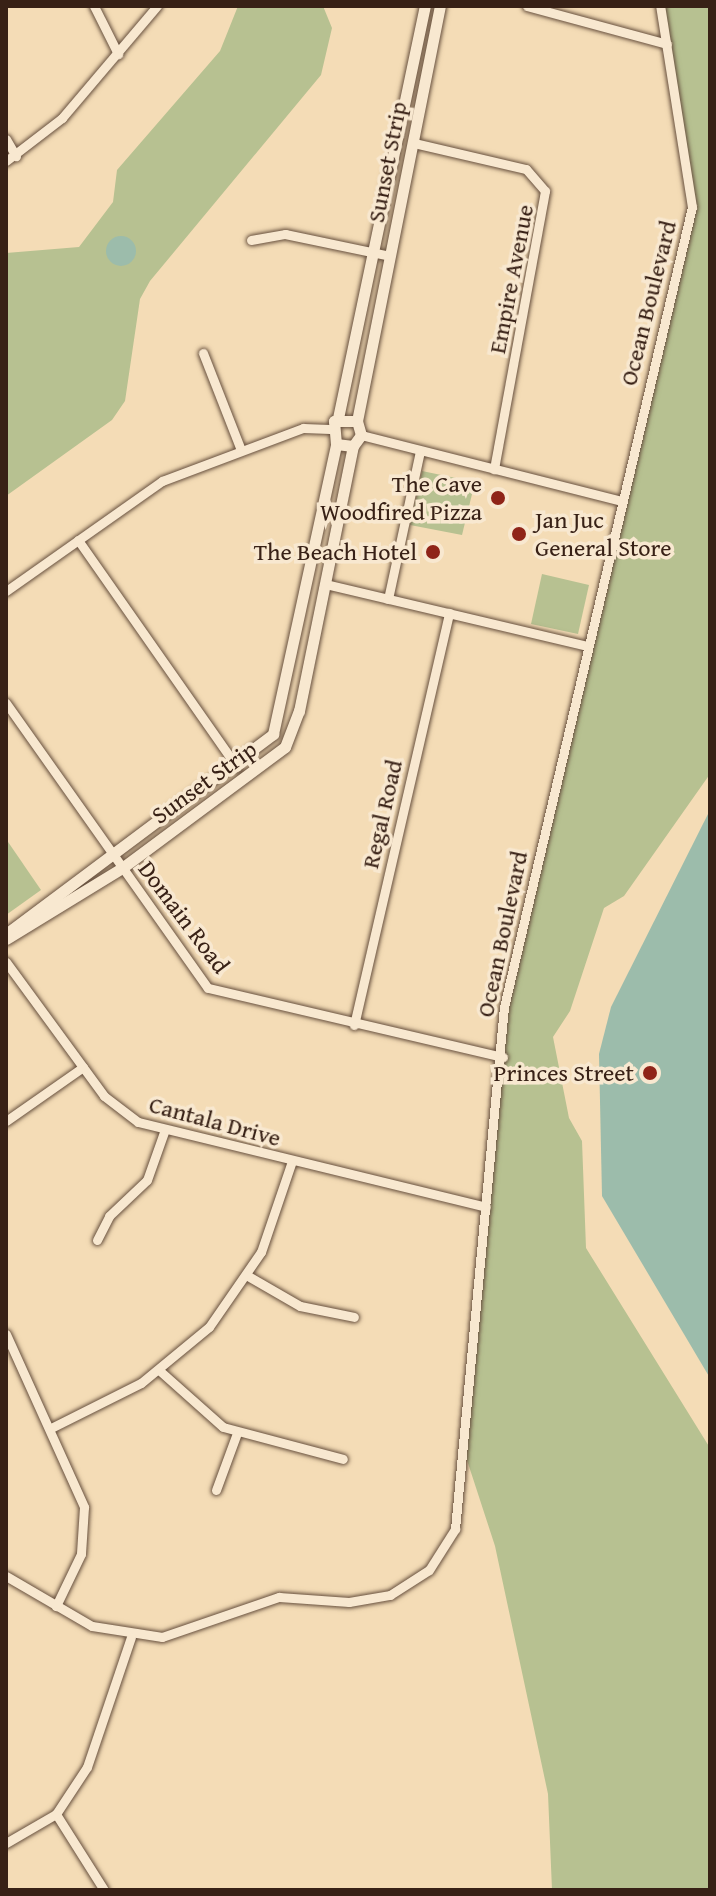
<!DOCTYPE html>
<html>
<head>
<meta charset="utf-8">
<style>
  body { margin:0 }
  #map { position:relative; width:716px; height:1896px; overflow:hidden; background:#f4dcb6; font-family:"Gentium Book Plus",serif }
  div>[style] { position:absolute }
  .green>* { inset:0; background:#b7c191 }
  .water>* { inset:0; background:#9cbcab }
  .round { border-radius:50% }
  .roads { filter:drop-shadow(0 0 2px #67503e) drop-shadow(0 0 2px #67503e) }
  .minor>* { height:9px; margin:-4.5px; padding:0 4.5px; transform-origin:4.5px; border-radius:4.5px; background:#f8e8d0 }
  .tertiary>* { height:11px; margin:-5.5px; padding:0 5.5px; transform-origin:5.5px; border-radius:5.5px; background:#f8e8d0 }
  .dots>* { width:22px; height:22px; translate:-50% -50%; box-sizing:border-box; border:4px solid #f8e8d0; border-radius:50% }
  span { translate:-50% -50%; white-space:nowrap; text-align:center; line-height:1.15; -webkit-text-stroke:7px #f8e8d0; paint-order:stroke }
  .street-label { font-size:24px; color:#382116 }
  .poi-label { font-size:24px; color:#382116 }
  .right { translate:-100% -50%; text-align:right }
  .left { translate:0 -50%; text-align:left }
  .frame { position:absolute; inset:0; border:8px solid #382116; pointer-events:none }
</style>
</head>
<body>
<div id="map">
  <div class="green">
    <div style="clip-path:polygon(238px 6px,323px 6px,332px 28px,321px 75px,150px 281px,140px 299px,125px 401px,112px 420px,6px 496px,6px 253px,79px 247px,113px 202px,117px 170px,220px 51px)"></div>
    <div style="clip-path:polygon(660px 6px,710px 6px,710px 774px,624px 896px,604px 908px,570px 1011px,553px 1037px,569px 1118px,582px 1141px,586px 1248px,710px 1448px,710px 1890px,552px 1890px,548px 1794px,495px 1546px,465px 1454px,501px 1032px,690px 218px)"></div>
    <div style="clip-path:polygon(422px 471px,475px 482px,462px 535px,410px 525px)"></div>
    <div style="clip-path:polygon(542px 574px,589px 585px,578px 634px,531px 624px)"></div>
    <div style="clip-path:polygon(6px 839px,41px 890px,6px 915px)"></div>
  </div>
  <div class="water">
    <div class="round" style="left:106px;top:236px;width:30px;height:30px"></div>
    <div style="clip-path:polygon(710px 810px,710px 1378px,602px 1196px,599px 1054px,611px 1007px)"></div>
  </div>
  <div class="roads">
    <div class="minor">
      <div style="left:94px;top:6px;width:54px;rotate:63.4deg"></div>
      <div style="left:527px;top:6px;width:145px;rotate:15.2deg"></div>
      <div style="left:6px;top:139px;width:20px;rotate:60deg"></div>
      <div style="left:414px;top:143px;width:115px;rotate:13.1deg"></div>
      <div style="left:526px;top:169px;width:29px;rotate:49deg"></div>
      <div style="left:545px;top:191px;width:283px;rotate:100.4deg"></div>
      <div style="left:6px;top:161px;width:71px;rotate:-37.5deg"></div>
      <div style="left:62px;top:118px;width:147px;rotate:-49.7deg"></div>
      <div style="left:251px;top:240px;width:35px;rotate:-10deg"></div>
      <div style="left:285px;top:234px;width:107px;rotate:11.8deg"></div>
      <div style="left:203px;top:353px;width:104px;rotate:68.6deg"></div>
      <div style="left:361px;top:435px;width:268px;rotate:14.2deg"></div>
      <div style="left:78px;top:540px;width:277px;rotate:55deg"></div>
      <div style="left:325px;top:584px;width:270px;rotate:13.3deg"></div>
      <div style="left:6px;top:591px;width:191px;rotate:-35.2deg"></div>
      <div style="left:162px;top:481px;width:151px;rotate:-20.6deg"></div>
      <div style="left:303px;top:428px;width:27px;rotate:2deg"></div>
      <div style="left:388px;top:599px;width:151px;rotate:-77.8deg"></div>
      <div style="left:6px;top:703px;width:349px;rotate:54.7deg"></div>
      <div style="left:208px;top:988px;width:303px;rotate:13.2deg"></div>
      <div style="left:6px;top:962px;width:166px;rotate:53.8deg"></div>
      <div style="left:104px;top:1096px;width:43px;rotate:37.4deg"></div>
      <div style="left:138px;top:1122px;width:358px;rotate:13.7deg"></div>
      <div style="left:354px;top:1025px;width:423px;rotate:-77deg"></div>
      <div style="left:6px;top:1121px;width:94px;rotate:-35deg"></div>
      <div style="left:97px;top:1240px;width:27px;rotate:-63deg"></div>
      <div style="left:109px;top:1216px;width:52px;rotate:-43.5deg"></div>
      <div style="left:147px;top:1180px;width:51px;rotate:-70.5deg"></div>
      <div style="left:248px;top:1276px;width:60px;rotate:30deg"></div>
      <div style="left:300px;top:1306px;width:55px;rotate:11.5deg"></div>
      <div style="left:6px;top:1334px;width:190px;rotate:65.7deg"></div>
      <div style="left:84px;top:1507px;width:47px;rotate:93.7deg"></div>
      <div style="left:81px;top:1554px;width:58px;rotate:115.7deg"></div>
      <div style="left:160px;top:1371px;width:84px;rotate:41.6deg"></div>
      <div style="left:223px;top:1427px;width:124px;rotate:14.9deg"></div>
      <div style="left:53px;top:1427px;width:98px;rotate:-26.6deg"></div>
      <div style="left:141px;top:1383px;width:88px;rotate:-39.5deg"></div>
      <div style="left:209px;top:1327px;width:91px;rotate:-55.3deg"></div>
      <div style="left:261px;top:1252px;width:96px;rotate:-71.2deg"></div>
      <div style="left:216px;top:1490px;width:61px;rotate:-69.8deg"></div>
      <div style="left:6px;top:1576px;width:99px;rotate:30.2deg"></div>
      <div style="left:92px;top:1626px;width:71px;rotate:8.9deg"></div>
      <div style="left:162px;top:1637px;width:124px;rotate:-18.9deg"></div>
      <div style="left:279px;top:1597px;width:70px;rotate:4.1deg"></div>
      <div style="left:349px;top:1602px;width:42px;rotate:-9.7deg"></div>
      <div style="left:390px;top:1595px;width:46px;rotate:-32.7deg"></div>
      <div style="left:429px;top:1570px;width:49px;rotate:-57.6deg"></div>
      <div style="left:455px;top:1529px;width:524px;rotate:-84.64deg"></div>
      <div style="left:504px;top:1007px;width:822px;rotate:-76.78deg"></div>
      <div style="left:692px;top:207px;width:204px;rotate:-99deg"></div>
      <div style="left:6px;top:1843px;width:58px;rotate:-30.1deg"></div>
      <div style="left:104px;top:1890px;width:90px;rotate:-122.3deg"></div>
      <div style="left:56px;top:1814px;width:56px;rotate:-56.6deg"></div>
      <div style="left:87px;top:1767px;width:137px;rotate:-71.3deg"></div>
    </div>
    <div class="tertiary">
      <div style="left:338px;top:418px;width:421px;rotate:-78.1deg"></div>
      <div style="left:357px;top:421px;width:23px;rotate:180deg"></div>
      <div style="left:334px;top:421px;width:23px;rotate:85deg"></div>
      <div style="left:336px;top:444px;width:17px;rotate:7deg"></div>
      <div style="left:353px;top:446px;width:14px;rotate:-54deg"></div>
      <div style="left:361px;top:435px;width:15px;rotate:-106deg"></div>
      <div style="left:357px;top:421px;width:423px;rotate:-78.7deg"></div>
      <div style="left:6px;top:934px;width:334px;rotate:-36.8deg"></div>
      <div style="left:273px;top:734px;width:297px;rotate:-77.7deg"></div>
      <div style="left:6px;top:939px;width:136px;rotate:-31.5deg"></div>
      <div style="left:122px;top:868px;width:203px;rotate:-36.6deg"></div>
      <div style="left:285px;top:747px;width:39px;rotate:-69deg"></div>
      <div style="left:299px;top:711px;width:270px;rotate:-78.5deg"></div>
    </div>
  </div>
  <div class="dots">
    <div style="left:498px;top:498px;background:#8f2418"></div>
    <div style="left:519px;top:534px;background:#8f2418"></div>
    <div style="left:433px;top:552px;background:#8f2418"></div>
    <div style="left:650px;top:1073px;background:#8f2418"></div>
  </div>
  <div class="street-label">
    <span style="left:387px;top:162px;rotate:-79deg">Sunset Strip</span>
    <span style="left:511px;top:279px;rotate:-79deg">Empire Avenue</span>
    <span style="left:648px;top:303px;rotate:-76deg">Ocean Boulevard</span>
    <span style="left:204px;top:782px;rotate:-36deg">Sunset Strip</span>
    <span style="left:382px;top:814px;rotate:-77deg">Regal Road</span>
    <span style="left:184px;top:917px;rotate:53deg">Domain Road</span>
    <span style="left:502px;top:934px;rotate:-78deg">Ocean Boulevard</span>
    <span style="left:215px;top:1121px;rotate:15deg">Cantala Drive</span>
  </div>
  <div class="poi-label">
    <span class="right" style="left:482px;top:498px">The Cave<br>Woodfired Pizza</span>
    <span class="left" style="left:535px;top:534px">Jan Juc<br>General Store</span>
    <span class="right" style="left:417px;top:552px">The Beach Hotel</span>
    <span class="right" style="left:634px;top:1073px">Princes Street</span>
  </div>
  <div class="frame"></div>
</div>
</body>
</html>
